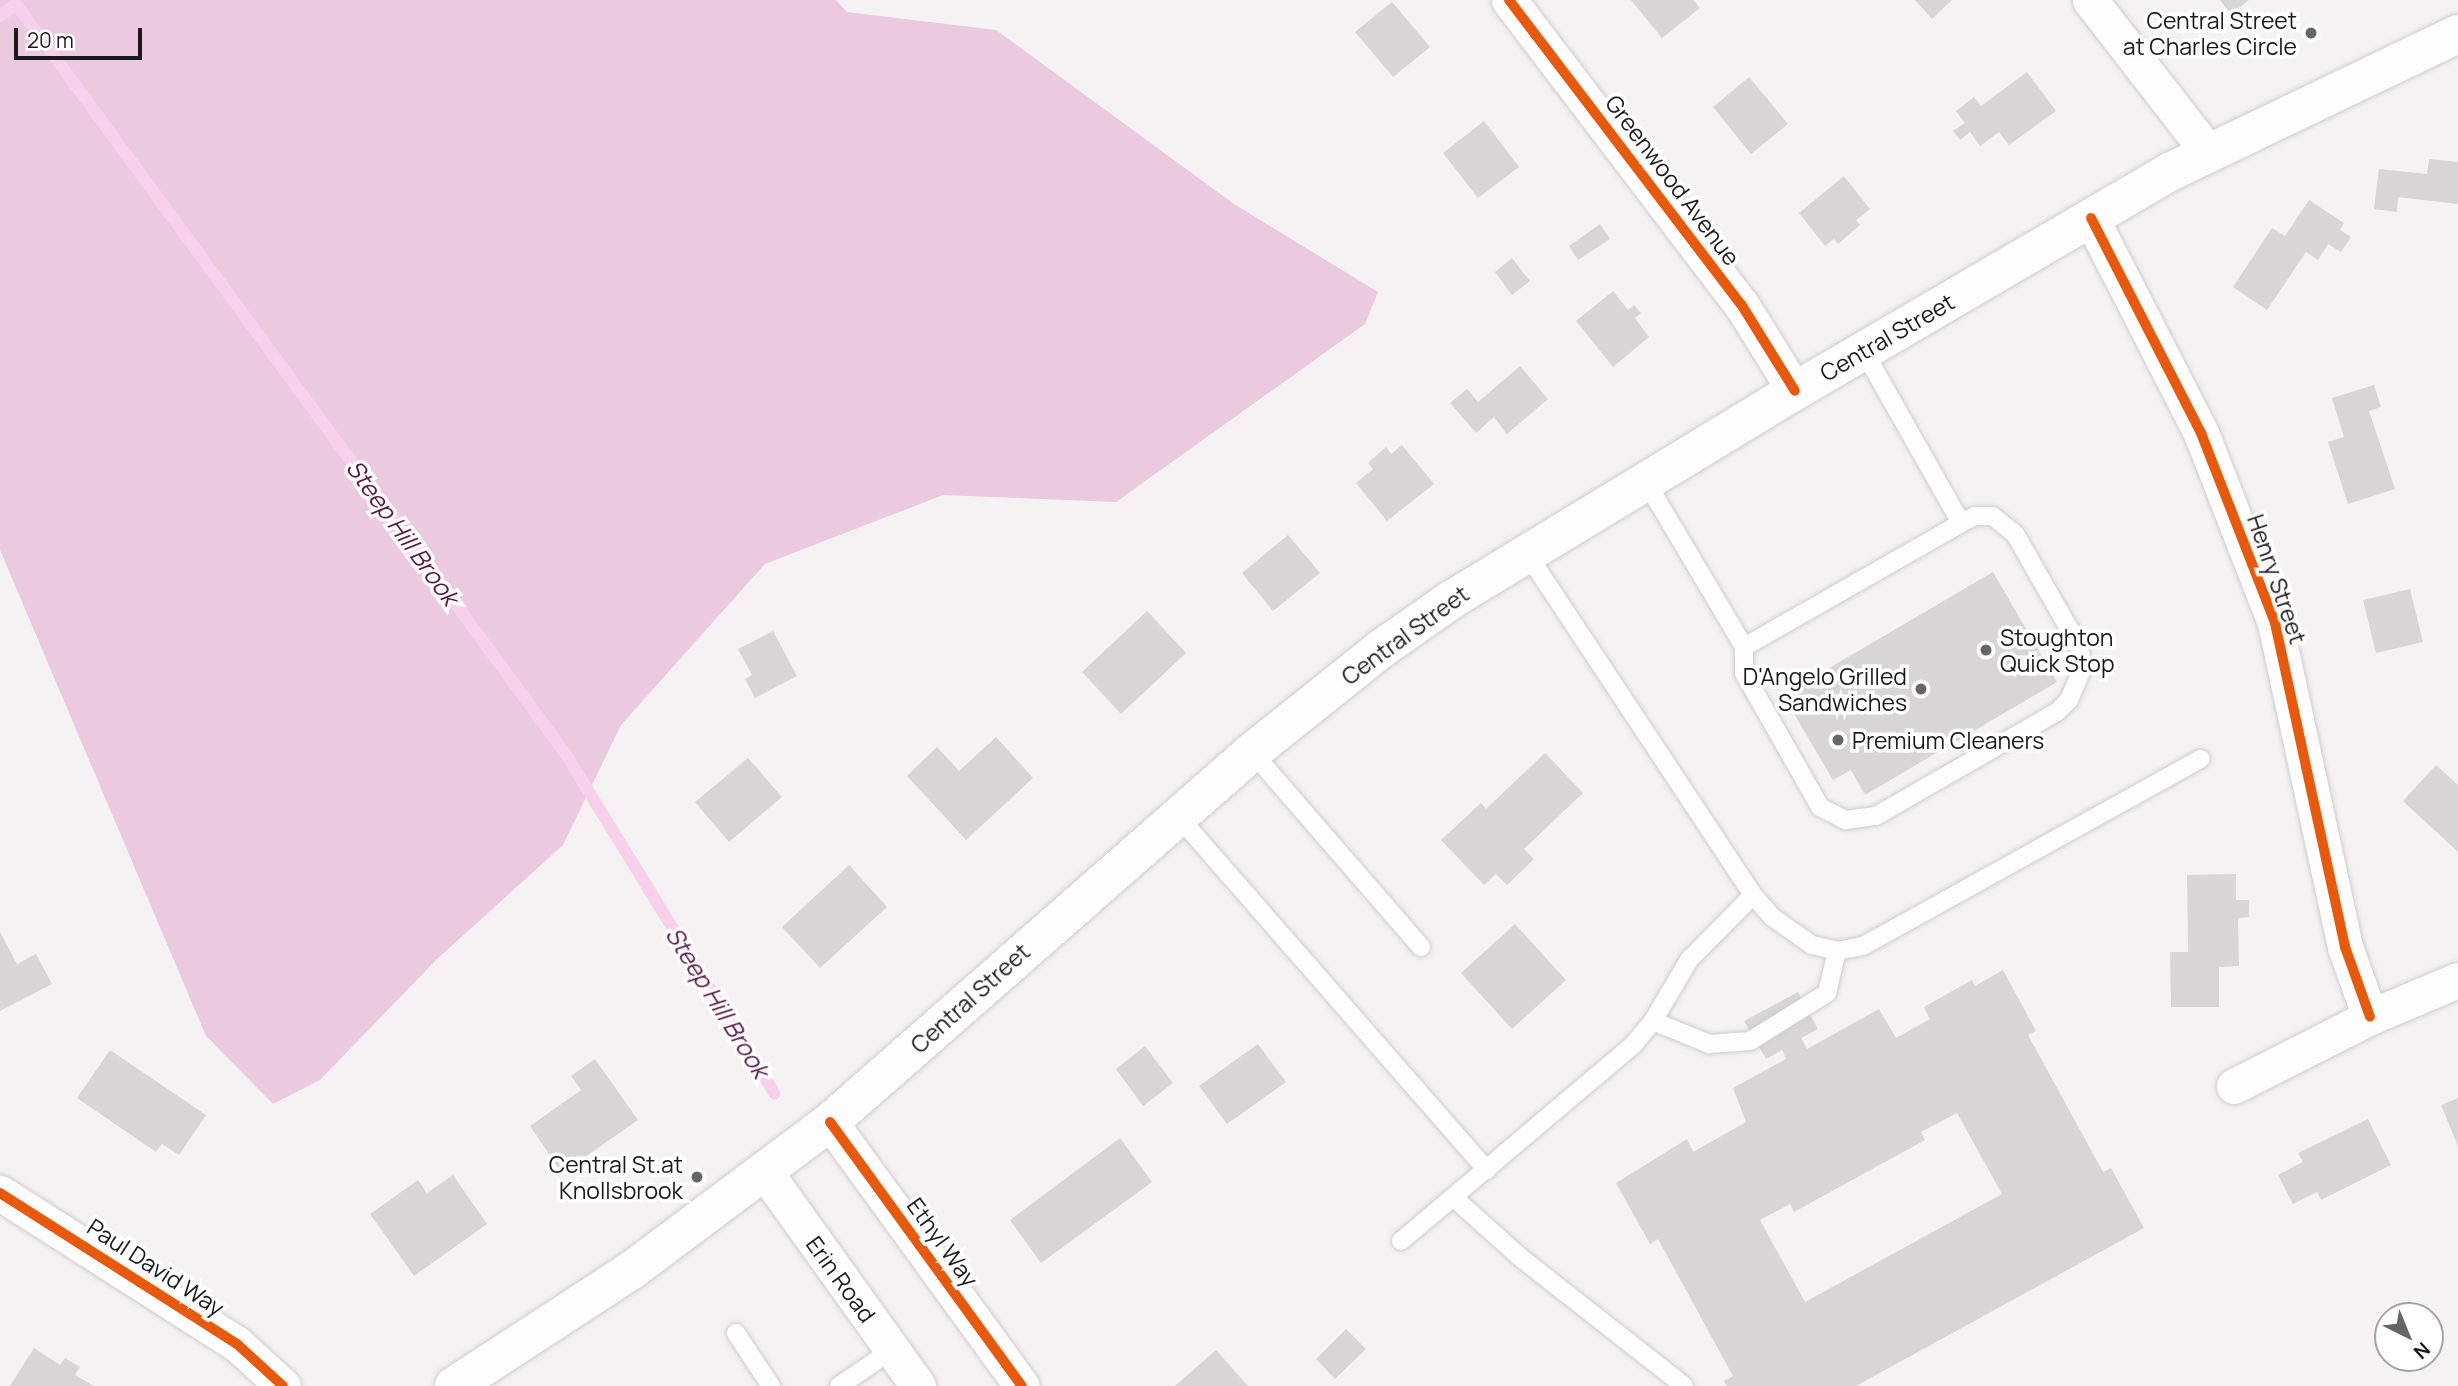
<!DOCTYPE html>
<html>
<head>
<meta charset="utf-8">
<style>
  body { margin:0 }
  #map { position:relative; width:2458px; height:1386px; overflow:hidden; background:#f5f2f4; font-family:Manrope,sans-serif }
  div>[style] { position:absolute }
  .forest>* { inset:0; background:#ebcae0 }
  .stream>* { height:12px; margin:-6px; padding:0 6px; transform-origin:6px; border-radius:6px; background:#f9d0ec }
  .building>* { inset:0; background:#d7d5d6 }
  .roads { filter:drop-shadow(0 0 2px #cecdce) drop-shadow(0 0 2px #cecdce) }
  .service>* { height:18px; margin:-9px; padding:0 9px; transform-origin:9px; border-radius:9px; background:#fefdfd }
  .minor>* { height:35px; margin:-17.5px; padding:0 17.5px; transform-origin:17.5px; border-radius:17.5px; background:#fefdfd }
  .secondary>* { height:38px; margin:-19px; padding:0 19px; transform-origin:19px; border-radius:19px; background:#fefdfd }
  .cycleway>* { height:10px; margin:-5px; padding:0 5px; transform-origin:5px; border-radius:5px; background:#e8590c }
  .dots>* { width:19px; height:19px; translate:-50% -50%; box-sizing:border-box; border:4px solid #fff; border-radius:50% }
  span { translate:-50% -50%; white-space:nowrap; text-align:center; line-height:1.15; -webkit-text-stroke:7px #fff; paint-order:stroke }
  .poi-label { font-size:23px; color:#1b1a1b }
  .right { translate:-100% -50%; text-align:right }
  .left { translate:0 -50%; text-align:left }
  .street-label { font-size:23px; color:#1b1a1b }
  .water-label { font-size:24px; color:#581848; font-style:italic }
  .north { position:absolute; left:2374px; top:1302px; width:70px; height:70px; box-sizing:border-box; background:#fff; border:2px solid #a4a3a4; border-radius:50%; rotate:137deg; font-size:19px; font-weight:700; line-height:28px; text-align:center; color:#1b1a1b }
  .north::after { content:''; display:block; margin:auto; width:24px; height:32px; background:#676667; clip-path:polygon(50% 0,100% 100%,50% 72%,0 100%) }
  .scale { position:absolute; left:14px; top:28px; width:128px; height:32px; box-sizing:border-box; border:4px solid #1b1a1b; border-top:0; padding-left:9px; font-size:21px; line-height:24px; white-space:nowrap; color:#1b1a1b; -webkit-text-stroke:5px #fff; paint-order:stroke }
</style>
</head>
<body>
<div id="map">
  <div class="forest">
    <div style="clip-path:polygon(0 0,836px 0,847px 12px,996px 30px,1234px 204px,1378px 292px,1365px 324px,1116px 502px,943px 495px,765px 564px,621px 725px,563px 845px,436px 960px,320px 1080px,273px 1104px,206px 1036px,0 550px)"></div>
  </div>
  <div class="stream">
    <div style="left:0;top:16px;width:20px;rotate:-37deg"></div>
    <div style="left:16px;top:4px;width:929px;rotate:53.76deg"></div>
    <div style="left:565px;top:753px;width:400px;rotate:58.4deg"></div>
  </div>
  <div class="building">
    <div style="clip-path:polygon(1631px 0,1693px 0,1700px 8px,1662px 38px)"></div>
    <div style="clip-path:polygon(1915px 0,1952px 0,1932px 19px)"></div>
    <div style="clip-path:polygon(2220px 0,2249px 0,2231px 14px)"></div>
    <div style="clip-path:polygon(1392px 2px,1430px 47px,1393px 77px,1355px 32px)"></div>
    <div style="clip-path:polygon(2027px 72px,2056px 111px,2009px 145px,1999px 132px,1980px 146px,1970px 132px,1960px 140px,1953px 131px,1965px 123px,1956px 111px,1974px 97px,1981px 106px)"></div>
    <div style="clip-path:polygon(1749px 77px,1788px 124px,1751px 154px,1713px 107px)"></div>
    <div style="clip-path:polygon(1484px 121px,1519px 167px,1478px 198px,1443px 153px)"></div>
    <div style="clip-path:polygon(2429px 159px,2458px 162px,2458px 204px,2398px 197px,2397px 212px,2374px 209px,2379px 169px,2427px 174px)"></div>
    <div style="clip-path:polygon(1844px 176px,1870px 209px,1856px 220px,1860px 225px,1838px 244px,1834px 239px,1825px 246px,1799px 213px)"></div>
    <div style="clip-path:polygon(2309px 200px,2344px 223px,2340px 230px,2351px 237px,2341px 252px,2328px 244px,2318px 260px,2306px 252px,2267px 310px,2233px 287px,2272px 228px,2285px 236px)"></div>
    <div style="clip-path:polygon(1600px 224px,1610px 239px,1578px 260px,1569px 246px)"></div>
    <div style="clip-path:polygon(1512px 258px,1530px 281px,1512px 295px,1495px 272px)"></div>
    <div style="clip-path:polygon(1613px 291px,1628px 310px,1634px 305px,1641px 313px,1635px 318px,1649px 337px,1613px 367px,1576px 321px)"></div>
    <div style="clip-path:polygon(1520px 366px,1548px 399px,1507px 434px,1494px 417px,1476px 433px,1450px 403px,1467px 389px,1478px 402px)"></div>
    <div style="clip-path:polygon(2374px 385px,2381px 407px,2369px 411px,2395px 489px,2348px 504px,2328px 442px,2344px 437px,2332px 398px)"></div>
    <div style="clip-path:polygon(1402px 445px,1434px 484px,1387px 521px,1356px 483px,1373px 469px,1368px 463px,1386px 447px,1391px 454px)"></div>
    <div style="clip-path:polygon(1288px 535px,1320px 573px,1273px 611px,1242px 573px)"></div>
    <div style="clip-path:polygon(1993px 572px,2057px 682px,1865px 795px,1851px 770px,1833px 780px,1783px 695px)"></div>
    <div style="clip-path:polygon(2410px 589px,2423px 642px,2376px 653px,2363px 600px)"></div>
    <div style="clip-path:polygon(1147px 611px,1186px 653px,1121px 714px,1082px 672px)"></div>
    <div style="clip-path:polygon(773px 631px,797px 676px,755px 698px,745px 679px,752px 675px,738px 649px)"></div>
    <div style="clip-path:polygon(996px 737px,1033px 778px,966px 840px,907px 776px,937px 747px,959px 771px)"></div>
    <div style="clip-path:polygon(1545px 753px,1583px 793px,1524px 849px,1534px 859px,1507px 885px,1496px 874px,1484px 885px,1441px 840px,1481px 803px,1486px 809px)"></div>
    <div style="clip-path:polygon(748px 758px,782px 797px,729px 842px,695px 802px)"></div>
    <div style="clip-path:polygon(2436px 765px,2458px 785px,2458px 852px,2403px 801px)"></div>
    <div style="clip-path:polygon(849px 865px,887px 907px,820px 968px,782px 927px)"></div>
    <div style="clip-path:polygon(2236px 874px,2236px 900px,2249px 900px,2249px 917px,2238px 918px,2239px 966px,2219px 967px,2219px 1007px,2171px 1007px,2170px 952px,2188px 952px,2187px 875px)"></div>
    <div style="clip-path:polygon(1515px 924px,1566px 980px,1512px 1029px,1461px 973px)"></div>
    <div style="clip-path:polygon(0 932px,17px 964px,36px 954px,52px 984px,0 1011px)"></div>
    <div style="clip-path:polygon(evenodd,2003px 970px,2036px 1031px,2028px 1035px,2103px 1172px,2111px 1168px,2144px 1228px,1856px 1386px,1727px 1386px,1724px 1381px,1733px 1376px,1658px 1239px,1650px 1244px,1616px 1183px,1687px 1139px,1693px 1152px,1746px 1122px,1733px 1088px,1786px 1059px,1782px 1050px,1766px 1059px,1744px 1021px,1798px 992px,1818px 1029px,1801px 1038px,1807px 1049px,1879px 1009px,1896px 1038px,1930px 1019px,1924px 1007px,1972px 980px,1975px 986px,2003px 970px,1957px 1113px,2002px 1194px,1805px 1302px,1760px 1220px,1790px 1204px,1794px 1212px,1925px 1140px,1921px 1132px,1957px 1113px)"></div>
    <div style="clip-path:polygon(1258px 1044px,1286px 1082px,1227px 1124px,1199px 1086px)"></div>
    <div style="clip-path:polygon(1145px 1046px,1173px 1083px,1143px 1106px,1116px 1069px)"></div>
    <div style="clip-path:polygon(110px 1050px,206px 1115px,179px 1155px,162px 1144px,156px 1152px,77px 1098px)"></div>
    <div style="clip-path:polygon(595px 1059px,638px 1120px,562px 1173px,530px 1126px,581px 1090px,571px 1076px)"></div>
    <div style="clip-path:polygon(2458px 1098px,2458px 1146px,2441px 1105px)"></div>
    <div style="clip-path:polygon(2368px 1119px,2391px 1165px,2321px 1200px,2317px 1192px,2293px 1204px,2278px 1175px,2303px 1162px,2298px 1153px)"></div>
    <div style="clip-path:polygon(1120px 1138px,1152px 1182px,1041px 1263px,1010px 1220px)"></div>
    <div style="clip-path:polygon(453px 1175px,487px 1224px,414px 1276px,370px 1214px,418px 1180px,427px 1193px)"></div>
    <div style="clip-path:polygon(1346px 1329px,1366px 1349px,1335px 1379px,1316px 1359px)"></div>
    <div style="clip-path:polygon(34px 1348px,60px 1365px,65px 1358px,80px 1367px,75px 1375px,94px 1386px,10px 1386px)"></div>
    <div style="clip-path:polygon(1216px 1350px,1248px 1386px,1175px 1386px)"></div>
  </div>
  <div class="roads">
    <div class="service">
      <div style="left:1645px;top:480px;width:194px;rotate:59.3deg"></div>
      <div style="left:1744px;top:647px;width:250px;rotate:-29.7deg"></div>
      <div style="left:1961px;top:523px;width:199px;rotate:-119.5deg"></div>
      <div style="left:1526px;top:552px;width:411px;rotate:56.5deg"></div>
      <div style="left:1753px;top:895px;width:29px;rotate:49deg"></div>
      <div style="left:1772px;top:917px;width:49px;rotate:35deg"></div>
      <div style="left:1812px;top:945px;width:26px;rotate:13deg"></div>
      <div style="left:1837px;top:951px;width:26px;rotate:-11deg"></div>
      <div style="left:1863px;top:946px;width:386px;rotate:-29deg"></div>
      <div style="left:1744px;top:647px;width:26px;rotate:90deg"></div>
      <div style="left:1744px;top:673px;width:154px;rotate:60.4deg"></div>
      <div style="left:1820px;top:807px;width:29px;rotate:27deg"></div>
      <div style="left:1846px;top:820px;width:30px;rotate:-8deg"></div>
      <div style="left:1876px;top:816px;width:209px;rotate:-29.9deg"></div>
      <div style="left:2057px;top:712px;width:17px;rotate:-45deg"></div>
      <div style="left:2069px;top:700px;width:34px;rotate:-67deg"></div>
      <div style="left:2082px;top:669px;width:23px;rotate:-97deg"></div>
      <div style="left:2079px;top:646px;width:129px;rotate:-119.7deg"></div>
      <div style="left:2015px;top:534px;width:28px;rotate:-141deg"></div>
      <div style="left:1993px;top:516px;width:18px;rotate:180deg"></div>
      <div style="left:1975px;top:516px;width:16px;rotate:153deg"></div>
      <div style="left:1252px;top:752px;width:258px;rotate:49.1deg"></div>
      <div style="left:1177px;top:815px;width:471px;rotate:48.9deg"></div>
      <div style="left:1653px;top:1021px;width:61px;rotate:22.3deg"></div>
      <div style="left:1709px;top:1044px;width:41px;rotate:-4.2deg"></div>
      <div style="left:1750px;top:1041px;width:91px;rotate:-31.9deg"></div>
      <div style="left:1827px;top:993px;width:43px;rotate:-76.6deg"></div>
      <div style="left:1454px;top:1198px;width:90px;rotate:41.8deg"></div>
      <div style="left:1521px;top:1258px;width:207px;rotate:38.1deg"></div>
      <div style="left:1401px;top:1241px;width:304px;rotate:-40.2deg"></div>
      <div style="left:1633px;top:1045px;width:31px;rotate:-50deg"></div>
      <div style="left:1653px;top:1021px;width:71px;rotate:-59.5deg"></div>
      <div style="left:1689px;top:960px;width:91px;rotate:-45.4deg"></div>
      <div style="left:736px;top:1333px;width:64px;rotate:56.6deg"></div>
      <div style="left:839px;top:1386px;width:64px;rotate:-34.2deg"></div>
    </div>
    <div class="minor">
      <div style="left:1509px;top:0;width:382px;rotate:52.7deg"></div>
      <div style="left:1741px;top:304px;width:102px;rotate:58.2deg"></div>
      <div style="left:2090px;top:0;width:191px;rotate:52.2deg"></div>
      <div style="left:2091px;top:218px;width:242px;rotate:62.9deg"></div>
      <div style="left:2201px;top:433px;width:204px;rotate:68.7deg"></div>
      <div style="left:2275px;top:623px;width:331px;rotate:77.8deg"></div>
      <div style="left:2345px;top:947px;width:74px;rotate:70.3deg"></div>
      <div style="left:2234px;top:1086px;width:153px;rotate:-26.9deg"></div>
      <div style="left:2370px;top:1017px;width:95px;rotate:-22.8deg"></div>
      <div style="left:830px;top:1122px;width:326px;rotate:54deg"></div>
      <div style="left:765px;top:1172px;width:263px;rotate:54.4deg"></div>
      <div style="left:0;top:1193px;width:281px;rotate:32.5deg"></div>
      <div style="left:237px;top:1344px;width:62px;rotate:42.4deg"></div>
    </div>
    <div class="secondary">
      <div style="left:454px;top:1386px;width:212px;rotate:-33.1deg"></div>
      <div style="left:632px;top:1270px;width:247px;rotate:-36.8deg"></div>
      <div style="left:830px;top:1122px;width:561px;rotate:-41.24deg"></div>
      <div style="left:1252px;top:752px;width:165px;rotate:-38.6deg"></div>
      <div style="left:1381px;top:649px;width:85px;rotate:-35deg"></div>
      <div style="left:1451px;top:600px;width:403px;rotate:-31.3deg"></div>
      <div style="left:1795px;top:391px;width:434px;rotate:-30.3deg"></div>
      <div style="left:2170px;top:172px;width:319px;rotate:-25.6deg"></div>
    </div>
  </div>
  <div class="cycleway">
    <div style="left:1509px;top:0;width:382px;rotate:52.7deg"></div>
    <div style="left:1741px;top:304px;width:102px;rotate:58.2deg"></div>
    <div style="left:2091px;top:218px;width:242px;rotate:62.9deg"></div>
    <div style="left:2201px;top:433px;width:204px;rotate:68.7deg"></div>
    <div style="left:2275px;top:623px;width:331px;rotate:77.8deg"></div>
    <div style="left:2345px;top:947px;width:74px;rotate:70.3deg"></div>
    <div style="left:830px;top:1122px;width:326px;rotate:54deg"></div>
    <div style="left:0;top:1193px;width:281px;rotate:32.5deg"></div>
    <div style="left:237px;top:1344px;width:62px;rotate:42.4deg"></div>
  </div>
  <div class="dots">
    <div style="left:2311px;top:33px;background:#676667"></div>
    <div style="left:1986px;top:650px;background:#676667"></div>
    <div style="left:1921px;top:689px;background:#676667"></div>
    <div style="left:1838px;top:740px;background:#676667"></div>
    <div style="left:697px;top:1177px;background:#676667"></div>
  </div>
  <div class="poi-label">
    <span class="right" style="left:2297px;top:33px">Central Street<br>at Charles Circle</span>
    <span class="left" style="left:2000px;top:650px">Stoughton<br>Quick Stop</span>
    <span class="right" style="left:1907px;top:689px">D'Angelo Grilled<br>Sandwiches</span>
    <span class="left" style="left:1852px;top:740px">Premium Cleaners</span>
    <span class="right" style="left:683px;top:1177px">Central St.at<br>Knollsbrook</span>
  </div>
  <div class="street-label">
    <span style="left:1673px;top:180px;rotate:53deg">Greenwood Avenue</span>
    <span style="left:1887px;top:337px;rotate:-30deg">Central Street</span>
    <span style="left:2277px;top:579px;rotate:71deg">Henry Street</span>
    <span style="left:1405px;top:635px;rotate:-36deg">Central Street</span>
    <span style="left:970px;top:998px;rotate:-42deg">Central Street</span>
    <span style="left:943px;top:1242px;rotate:54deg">Ethyl Way</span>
    <span style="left:156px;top:1267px;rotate:33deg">Paul David Way</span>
    <span style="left:841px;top:1279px;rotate:54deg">Erin Road</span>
  </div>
  <div class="water-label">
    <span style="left:403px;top:532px;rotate:54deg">Steep Hill Brook</span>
    <span style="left:718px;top:1002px;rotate:58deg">Steep Hill Brook</span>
  </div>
  <div class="north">N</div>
  <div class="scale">20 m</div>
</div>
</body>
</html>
